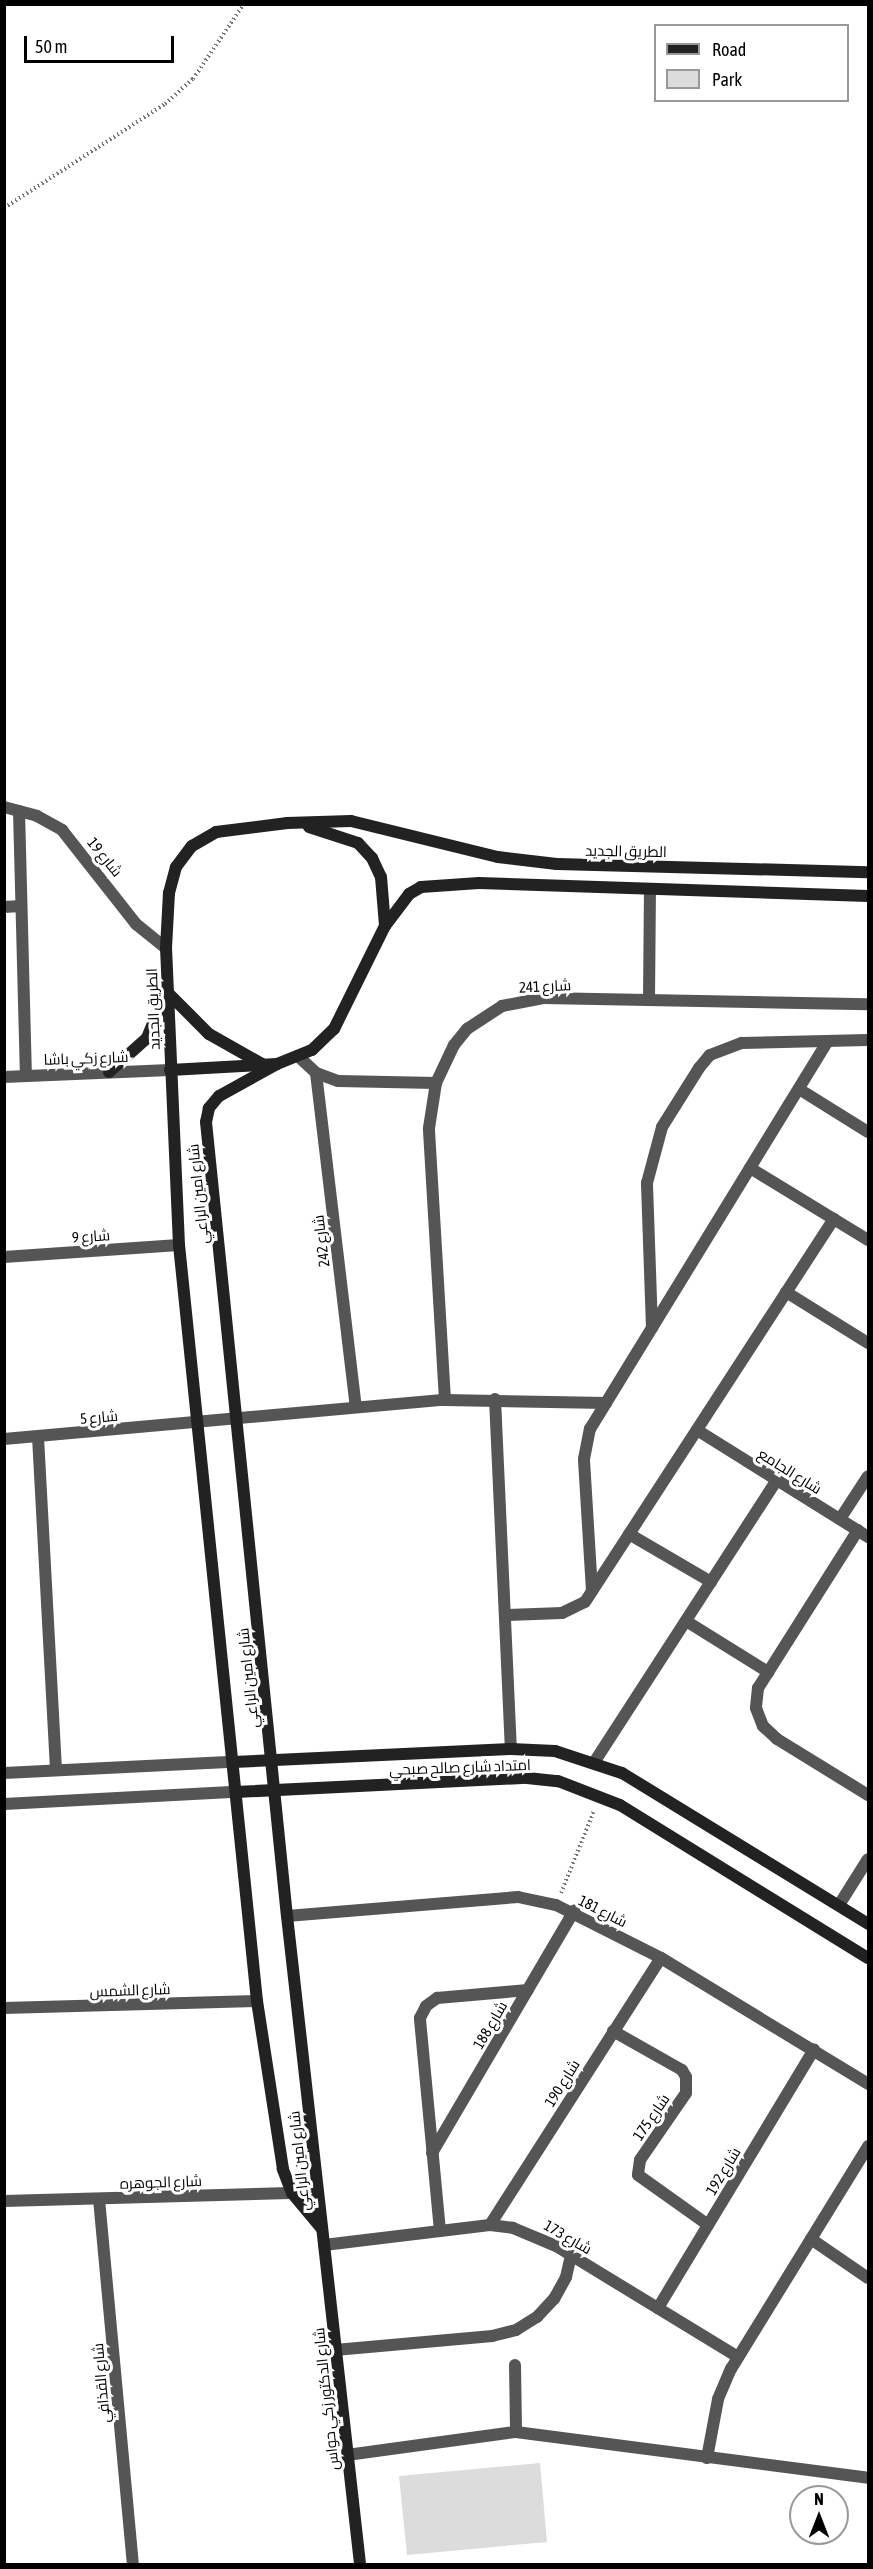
<!DOCTYPE html>
<html>
<head>
<meta charset="utf-8">
<style>
  body { margin:0 }
  #map { position:relative; width:873px; height:2569px; overflow:hidden; background:#fff; font-family:"Asap Condensed",Cairo,sans-serif }
  div>[style] { position:absolute }
  .green>* { inset:0; background:#dcdcdc }
  .path>* { height:4px; margin-top:-2px; transform-origin:0; background:repeating-linear-gradient(90deg,#777 0 1.5px,transparent 0 4.5px) }
  .street>* { height:12px; margin:-6px; padding:0 6px; transform-origin:6px; border-radius:6px; background:#555 }
  .secondary>* { height:12px; margin:-6px; padding:0 6px; transform-origin:6px; border-radius:6px; background:#222 }
  span { translate:-50% -50%; white-space:nowrap; text-align:center; line-height:1.15; -webkit-text-stroke:6px #fff; paint-order:stroke }
  .street-label { font-size:15px; color:#000 }
  .frame { position:absolute; inset:0; border:6px solid #000; pointer-events:none }
  .legend { position:absolute; left:654px; top:24px; width:195px; height:78px; box-sizing:border-box; background:#fff; border:2px solid #999; margin:0; padding:8px 10px; list-style:none; font-size:18px; color:#000 }
  .legend li { display:flex; align-items:center; gap:12px; height:30px }
  .legend b { width:30px; border:2px solid #999 }
  .north { position:absolute; left:789px; top:2485px; width:60px; height:60px; box-sizing:border-box; background:#fff; border:2px solid #999; border-radius:50%; rotate:0deg; font-size:16px; font-weight:700; line-height:24px; text-align:center; color:#000 }
  .north::after { content:''; display:block; margin:auto; width:21px; height:27px; background:#000; clip-path:polygon(50% 0,100% 100%,50% 72%,0 100%) }
  .scale { position:absolute; left:24px; top:36px; width:150px; height:27px; box-sizing:border-box; border:3px solid #000; border-top:0; padding-left:8px; font-size:18px; line-height:21px; white-space:nowrap; color:#000; -webkit-text-stroke:4px #fff; paint-order:stroke }
</style>
</head>
<body>
<div id="map">
  <div class="green">
    <div style="clip-path:polygon(540px 2463px,547px 2542px,407px 2555px,399px 2476px)"></div>
  </div>
  <div class="path">
    <div style="left:4px;top:208px;width:192px;rotate:-32.9deg"></div>
    <div style="left:165px;top:104px;width:38px;rotate:-42deg"></div>
    <div style="left:193px;top:79px;width:91px;rotate:-55.8deg"></div>
    <div style="left:561px;top:1893px;width:88px;rotate:-68.1deg"></div>
  </div>
  <div class="street">
    <div style="left:4px;top:807px;width:34px;rotate:15deg"></div>
    <div style="left:37px;top:816px;width:29px;rotate:29deg"></div>
    <div style="left:62px;top:830px;width:120px;rotate:51.8deg"></div>
    <div style="left:136px;top:924px;width:38px;rotate:39deg"></div>
    <div style="left:19px;top:811px;width:265px;rotate:88.5deg"></div>
    <div style="left:4px;top:907px;width:17px;rotate:-3deg"></div>
    <div style="left:649px;top:1000px;width:110px;rotate:-89.5deg"></div>
    <div style="left:298px;top:1056px;width:25px;rotate:43deg"></div>
    <div style="left:316px;top:1073px;width:23px;rotate:20deg"></div>
    <div style="left:338px;top:1081px;width:98px;rotate:1.2deg"></div>
    <div style="left:316px;top:1073px;width:335px;rotate:83.2deg"></div>
    <div style="left:4px;top:1077px;width:166px;rotate:-2.4deg"></div>
    <div style="left:799px;top:1089px;width:81px;rotate:31.9deg"></div>
    <div style="left:750px;top:1168px;width:138px;rotate:31.4deg"></div>
    <div style="left:4px;top:1257px;width:175px;rotate:-3.9deg"></div>
    <div style="left:786px;top:1292px;width:97px;rotate:31.9deg"></div>
    <div style="left:652px;top:1328px;width:145px;rotate:-92deg"></div>
    <div style="left:647px;top:1183px;width:58px;rotate:-75deg"></div>
    <div style="left:662px;top:1127px;width:70px;rotate:-57.9deg"></div>
    <div style="left:699px;top:1068px;width:17px;rotate:-50deg"></div>
    <div style="left:710px;top:1055px;width:34px;rotate:-21deg"></div>
    <div style="left:742px;top:1043px;width:126px;rotate:-1.4deg"></div>
    <div style="left:495px;top:1399px;width:350px;rotate:87.4deg"></div>
    <div style="left:445px;top:1400px;width:272px;rotate:-93.4deg"></div>
    <div style="left:429px;top:1128px;width:46px;rotate:-81.2deg"></div>
    <div style="left:436px;top:1083px;width:42px;rotate:-64.7deg"></div>
    <div style="left:454px;top:1045px;width:21px;rotate:-51deg"></div>
    <div style="left:467px;top:1029px;width:42px;rotate:-33.3deg"></div>
    <div style="left:502px;top:1006px;width:42px;rotate:-11deg"></div>
    <div style="left:543px;top:998px;width:325px;rotate:1.1deg"></div>
    <div style="left:697px;top:1430px;width:202px;rotate:32deg"></div>
    <div style="left:38px;top:1437px;width:333px;rotate:86.9deg"></div>
    <div style="left:4px;top:1439px;width:443px;rotate:-5.1deg"></div>
    <div style="left:445px;top:1400px;width:161px;rotate:1.1deg"></div>
    <div style="left:840px;top:1519px;width:51px;rotate:-56.9deg"></div>
    <div style="left:858px;top:1530px;width:187px;rotate:122.3deg"></div>
    <div style="left:758px;top:1688px;width:20px;rotate:96deg"></div>
    <div style="left:756px;top:1708px;width:19px;rotate:69deg"></div>
    <div style="left:763px;top:1726px;width:19px;rotate:43deg"></div>
    <div style="left:777px;top:1739px;width:107px;rotate:31.6deg"></div>
    <div style="left:629px;top:1534px;width:95px;rotate:30.3deg"></div>
    <div style="left:592px;top:1591px;width:132px;rotate:-93.5deg"></div>
    <div style="left:584px;top:1459px;width:31px;rotate:-79deg"></div>
    <div style="left:590px;top:1429px;width:455px;rotate:-58.5deg"></div>
    <div style="left:505px;top:1615px;width:57px;rotate:-2deg"></div>
    <div style="left:562px;top:1613px;width:25px;rotate:-26deg"></div>
    <div style="left:585px;top:1602px;width:457px;rotate:-57deg"></div>
    <div style="left:686px;top:1621px;width:97px;rotate:31.9deg"></div>
    <div style="left:595px;top:1761px;width:335px;rotate:-57.1deg"></div>
    <div style="left:4px;top:1773px;width:229px;rotate:-2.8deg"></div>
    <div style="left:4px;top:1804px;width:232px;rotate:-3deg"></div>
    <div style="left:839px;top:1905px;width:54px;rotate:-57.8deg"></div>
    <div style="left:287px;top:1916px;width:232px;rotate:-4.7deg"></div>
    <div style="left:518px;top:1897px;width:39px;rotate:12deg"></div>
    <div style="left:556px;top:1905px;width:118px;rotate:26.8deg"></div>
    <div style="left:661px;top:1958px;width:242px;rotate:31.3deg"></div>
    <div style="left:4px;top:2008px;width:253px;rotate:-1.6deg"></div>
    <div style="left:613px;top:2031px;width:79px;rotate:29.5deg"></div>
    <div style="left:682px;top:2070px;width:8px;rotate:60deg"></div>
    <div style="left:686px;top:2077px;width:16px;rotate:90deg"></div>
    <div style="left:686px;top:2093px;width:81px;rotate:124.5deg"></div>
    <div style="left:640px;top:2160px;width:15px;rotate:98deg"></div>
    <div style="left:638px;top:2175px;width:86px;rotate:35.5deg"></div>
    <div style="left:432px;top:2153px;width:281px;rotate:-59.6deg"></div>
    <div style="left:99px;top:2199px;width:367px;rotate:84.7deg"></div>
    <div style="left:4px;top:2201px;width:314px;rotate:-1.6deg"></div>
    <div style="left:490px;top:2225px;width:317px;rotate:-57.4deg"></div>
    <div style="left:440px;top:2231px;width:214px;rotate:-95.4deg"></div>
    <div style="left:420px;top:2018px;width:13px;rotate:-63deg"></div>
    <div style="left:426px;top:2006px;width:14px;rotate:-36deg"></div>
    <div style="left:437px;top:1998px;width:91px;rotate:-5deg"></div>
    <div style="left:811px;top:2239px;width:69px;rotate:34.4deg"></div>
    <div style="left:324px;top:2245px;width:167px;rotate:-6.9deg"></div>
    <div style="left:490px;top:2225px;width:23px;rotate:7deg"></div>
    <div style="left:513px;top:2228px;width:47px;rotate:22.7deg"></div>
    <div style="left:556px;top:2246px;width:213px;rotate:31.4deg"></div>
    <div style="left:658px;top:2308px;width:302px;rotate:-58.9deg"></div>
    <div style="left:335px;top:2350px;width:158px;rotate:-5.1deg"></div>
    <div style="left:492px;top:2336px;width:25px;rotate:-14deg"></div>
    <div style="left:516px;top:2330px;width:25px;rotate:-32deg"></div>
    <div style="left:537px;top:2317px;width:25px;rotate:-47deg"></div>
    <div style="left:554px;top:2299px;width:25px;rotate:-61deg"></div>
    <div style="left:566px;top:2277px;width:23px;rotate:-77deg"></div>
    <div style="left:515px;top:2365px;width:67px;rotate:89.1deg"></div>
    <div style="left:347px;top:2455px;width:171px;rotate:-7.8deg"></div>
    <div style="left:516px;top:2432px;width:355px;rotate:7.4deg"></div>
    <div style="left:707px;top:2458px;width:60px;rotate:-79.4deg"></div>
    <div style="left:718px;top:2399px;width:33px;rotate:-67deg"></div>
    <div style="left:731px;top:2369px;width:262px;rotate:-58.4deg"></div>
  </div>
  <div class="secondary">
    <div style="left:309px;top:827px;width:52px;rotate:18.1deg"></div>
    <div style="left:358px;top:843px;width:21px;rotate:47deg"></div>
    <div style="left:372px;top:858px;width:21px;rotate:65deg"></div>
    <div style="left:381px;top:877px;width:49px;rotate:85.3deg"></div>
    <div style="left:277px;top:1064px;width:66px;rotate:151.1deg"></div>
    <div style="left:219px;top:1096px;width:16px;rotate:130deg"></div>
    <div style="left:209px;top:1108px;width:14px;rotate:102deg"></div>
    <div style="left:206px;top:1122px;width:798px;rotate:84.18deg"></div>
    <div style="left:287px;top:1916px;width:652px;rotate:83.57deg"></div>
    <div style="left:170px;top:1070px;width:107px;rotate:-3.2deg"></div>
    <div style="left:277px;top:1064px;width:38px;rotate:-22deg"></div>
    <div style="left:312px;top:1050px;width:30px;rotate:-44deg"></div>
    <div style="left:334px;top:1029px;width:115px;rotate:-63.7deg"></div>
    <div style="left:385px;top:926px;width:40px;rotate:-53deg"></div>
    <div style="left:409px;top:894px;width:14px;rotate:-30deg"></div>
    <div style="left:421px;top:887px;width:58px;rotate:-3.9deg"></div>
    <div style="left:479px;top:883px;width:389px;rotate:1.9deg"></div>
    <div style="left:109px;top:1072px;width:51px;rotate:-41.8deg"></div>
    <div style="left:147px;top:1038px;width:51px;rotate:-68deg"></div>
    <div style="left:166px;top:991px;width:61px;rotate:45deg"></div>
    <div style="left:209px;top:1034px;width:61px;rotate:29.5deg"></div>
    <div style="left:233px;top:1762px;width:278px;rotate:-2.7deg"></div>
    <div style="left:511px;top:1749px;width:44px;rotate:2.6deg"></div>
    <div style="left:555px;top:1751px;width:71px;rotate:18.2deg"></div>
    <div style="left:622px;top:1773px;width:289px;rotate:31.5deg"></div>
    <div style="left:236px;top:1792px;width:291px;rotate:-2.8deg"></div>
    <div style="left:527px;top:1778px;width:31px;rotate:6deg"></div>
    <div style="left:558px;top:1781px;width:66px;rotate:21.2deg"></div>
    <div style="left:620px;top:1805px;width:291px;rotate:31.7deg"></div>
    <div style="left:322px;top:2229px;width:47px;rotate:-129.8deg"></div>
    <div style="left:292px;top:2193px;width:26px;rotate:-111deg"></div>
    <div style="left:283px;top:2169px;width:170px;rotate:-98.8deg"></div>
    <div style="left:257px;top:2001px;width:760px;rotate:-95.89deg"></div>
    <div style="left:179px;top:1245px;width:297px;rotate:-92.5deg"></div>
    <div style="left:166px;top:948px;width:55px;rotate:-86.9deg"></div>
    <div style="left:169px;top:893px;width:27px;rotate:-75deg"></div>
    <div style="left:176px;top:867px;width:26px;rotate:-53deg"></div>
    <div style="left:192px;top:846px;width:28px;rotate:-30deg"></div>
    <div style="left:216px;top:832px;width:72px;rotate:-7.2deg"></div>
    <div style="left:287px;top:823px;width:64px;rotate:-1.8deg"></div>
    <div style="left:351px;top:821px;width:151px;rotate:13.8deg"></div>
    <div style="left:498px;top:857px;width:59px;rotate:6.8deg"></div>
    <div style="left:557px;top:864px;width:311px;rotate:1.5deg"></div>
  </div>
  <div class="street-label">
    <span style="left:626px;top:851px;rotate:1deg">الطريق الجديد</span>
    <span style="left:105px;top:857px;rotate:51deg">شارع 19</span>
    <span style="left:545px;top:986px;rotate:-3deg">شارع 241</span>
    <span style="left:153px;top:1009px;rotate:-92deg">الطريق الجديد</span>
    <span style="left:86px;top:1058px;rotate:-2deg">شارع زكي باشا</span>
    <span style="left:198px;top:1194px;rotate:-96deg">شارع امين الراعي</span>
    <span style="left:91px;top:1236px;rotate:-4deg">شارع 9</span>
    <span style="left:321px;top:1241px;rotate:-97deg">شارع 242</span>
    <span style="left:99px;top:1417px;rotate:-5deg">شارع 5</span>
    <span style="left:790px;top:1471px;rotate:32deg">شارع الجامع</span>
    <span style="left:248px;top:1678px;rotate:-96deg">شارع امين الراعي</span>
    <span style="left:460px;top:1767px;rotate:-2deg">امتداد شارع صالح صبحي</span>
    <span style="left:603px;top:1911px;rotate:27deg">شارع 181</span>
    <span style="left:130px;top:1990px;rotate:-2deg">شارع الشمس</span>
    <span style="left:490px;top:2025px;rotate:-60deg">شارع 188</span>
    <span style="left:562px;top:2083px;rotate:-58deg">شارع 190</span>
    <span style="left:651px;top:2117px;rotate:-56deg">شارع 175</span>
    <span style="left:299px;top:2161px;rotate:-96deg">شارع امين الراعي</span>
    <span style="left:723px;top:2171px;rotate:-59deg">شارع 192</span>
    <span style="left:161px;top:2182px;rotate:-2deg">شارع الجوهره</span>
    <span style="left:568px;top:2237px;rotate:30deg">شارع 173</span>
    <span style="left:101px;top:2383px;rotate:-95deg">شارع القذافي</span>
    <span style="left:326px;top:2399px;rotate:-96deg">شارع الدكتور زكي حواس</span>
  </div>
  <div class="frame"></div>
  <ul class="legend">
  <li><b style="height:8px;background:#222"></b>Road</li>
  <li><b style="height:16px;background:#dcdcdc"></b>Park</li>
  </ul>
  <div class="north">N</div>
  <div class="scale">50 m</div>
</div>
</body>
</html>
